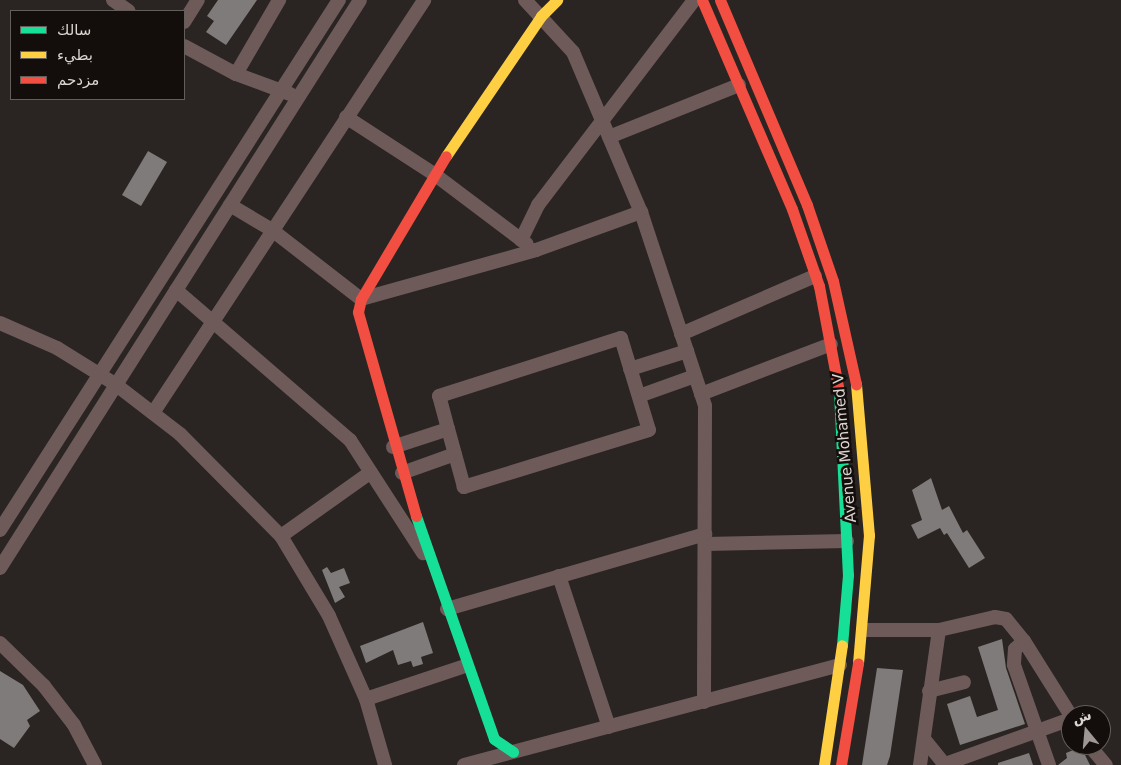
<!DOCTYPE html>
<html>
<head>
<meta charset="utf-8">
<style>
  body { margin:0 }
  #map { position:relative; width:1121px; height:765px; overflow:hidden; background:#2a2522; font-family:"DejaVu Sans","Noto Naskh Arabic",sans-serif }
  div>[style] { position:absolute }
  .building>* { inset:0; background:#807b7b }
  .street>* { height:14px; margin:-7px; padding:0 7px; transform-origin:7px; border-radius:7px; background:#6e5b59 }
  .fast>* { height:11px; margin:-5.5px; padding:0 5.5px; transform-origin:5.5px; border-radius:5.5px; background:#16e098 }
  .slow>* { height:11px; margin:-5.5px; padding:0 5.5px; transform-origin:5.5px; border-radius:5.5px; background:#ffcf43 }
  .jam>* { height:11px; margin:-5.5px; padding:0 5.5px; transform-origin:5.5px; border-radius:5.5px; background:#f24e42 }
  span { translate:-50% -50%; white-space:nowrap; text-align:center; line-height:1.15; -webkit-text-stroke:5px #130e0b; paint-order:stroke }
  .street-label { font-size:15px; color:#dcd5d1 }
  .legend { position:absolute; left:10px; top:10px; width:175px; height:90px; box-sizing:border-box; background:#130e0b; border:1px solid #635e5a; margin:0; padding:6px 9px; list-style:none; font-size:15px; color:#dcd5d1 }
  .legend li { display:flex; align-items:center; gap:10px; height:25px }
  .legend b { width:25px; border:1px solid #635e5a }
  .north { position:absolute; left:1061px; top:705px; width:50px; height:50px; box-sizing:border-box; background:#130e0b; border:1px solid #635e5a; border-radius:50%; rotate:343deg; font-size:14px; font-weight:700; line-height:20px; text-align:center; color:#dcd5d1 }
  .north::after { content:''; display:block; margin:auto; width:18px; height:22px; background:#9e9794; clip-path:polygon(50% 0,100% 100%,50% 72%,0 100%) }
</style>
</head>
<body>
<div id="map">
  <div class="building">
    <div style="clip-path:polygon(218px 0,257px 0,226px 45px,206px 32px,214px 21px,207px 16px)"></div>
    <div style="clip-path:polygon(148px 151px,167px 162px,141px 206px,122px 195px)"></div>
    <div style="clip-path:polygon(931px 478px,942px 510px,949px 506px,963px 533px,967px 530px,985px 558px,969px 568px,947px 533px,944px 535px,940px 528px,918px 539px,911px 525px,922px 520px,912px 490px)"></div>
    <div style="clip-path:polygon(327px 567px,331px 573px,344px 568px,350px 583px,339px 587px,345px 597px,335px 603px,322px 570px)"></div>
    <div style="clip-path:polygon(423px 622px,433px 653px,421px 657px,423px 664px,413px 667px,411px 661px,398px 665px,393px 650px,366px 663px,360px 646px)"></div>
    <div style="clip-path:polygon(1002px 639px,1006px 668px,1025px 724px,960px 745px,947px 704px,970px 696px,977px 717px,998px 710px,978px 647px)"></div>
    <div style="clip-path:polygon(877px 668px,903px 670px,890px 756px,887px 765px,862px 765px)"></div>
    <div style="clip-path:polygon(0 671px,23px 685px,40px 711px,27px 720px,30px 726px,14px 748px,0 739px)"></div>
    <div style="clip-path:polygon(1081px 747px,1090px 765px,1058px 765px,1067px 758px,1066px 753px)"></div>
    <div style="clip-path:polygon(1029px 753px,1033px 765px,998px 765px,998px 763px)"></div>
  </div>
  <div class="street">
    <div style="left:113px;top:0;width:19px;rotate:35deg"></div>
    <div style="left:525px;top:0;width:71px;rotate:47.3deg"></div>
    <div style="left:573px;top:52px;width:174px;rotate:67deg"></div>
    <div style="left:641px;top:212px;width:204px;rotate:71.7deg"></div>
    <div style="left:705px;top:406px;width:296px;rotate:90.2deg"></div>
    <div style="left:184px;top:22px;width:26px;rotate:-58deg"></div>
    <div style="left:184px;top:46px;width:59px;rotate:28.3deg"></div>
    <div style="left:236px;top:74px;width:58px;rotate:20.3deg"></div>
    <div style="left:236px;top:74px;width:86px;rotate:-59.8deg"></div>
    <div style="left:346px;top:117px;width:105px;rotate:32.9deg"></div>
    <div style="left:434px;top:174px;width:116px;rotate:37deg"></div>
    <div style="left:609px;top:137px;width:140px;rotate:-21.8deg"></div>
    <div style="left:230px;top:205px;width:49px;rotate:30.8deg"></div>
    <div style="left:272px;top:230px;width:113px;rotate:37.8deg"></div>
    <div style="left:361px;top:299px;width:182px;rotate:-15.6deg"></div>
    <div style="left:536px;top:250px;width:112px;rotate:-19.9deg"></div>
    <div style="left:521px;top:240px;width:39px;rotate:-64deg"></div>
    <div style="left:538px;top:205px;width:258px;rotate:-52.7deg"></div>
    <div style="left:176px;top:290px;width:230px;rotate:40.8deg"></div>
    <div style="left:350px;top:440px;width:135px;rotate:57.1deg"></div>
    <div style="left:0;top:323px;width:62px;rotate:23.7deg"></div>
    <div style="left:57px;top:348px;width:68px;rotate:31.8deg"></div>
    <div style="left:115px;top:384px;width:82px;rotate:37.6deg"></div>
    <div style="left:180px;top:434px;width:144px;rotate:45.3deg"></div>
    <div style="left:281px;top:536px;width:93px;rotate:59deg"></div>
    <div style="left:329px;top:616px;width:91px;rotate:66deg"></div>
    <div style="left:366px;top:699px;width:69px;rotate:73.9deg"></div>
    <div style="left:681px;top:334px;width:146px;rotate:-23.4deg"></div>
    <div style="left:630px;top:369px;width:60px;rotate:-17.5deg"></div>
    <div style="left:701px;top:394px;width:139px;rotate:-21deg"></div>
    <div style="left:639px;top:396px;width:59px;rotate:-19.7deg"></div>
    <div style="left:153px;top:413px;width:494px;rotate:-56.7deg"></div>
    <div style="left:393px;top:447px;width:58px;rotate:-18.1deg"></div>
    <div style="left:448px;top:429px;width:34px;rotate:-105deg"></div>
    <div style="left:439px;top:396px;width:191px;rotate:-17.7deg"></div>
    <div style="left:621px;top:338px;width:96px;rotate:73.1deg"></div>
    <div style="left:649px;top:430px;width:194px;rotate:162.9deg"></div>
    <div style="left:464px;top:487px;width:60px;rotate:-105.4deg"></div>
    <div style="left:402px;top:473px;width:56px;rotate:-19.7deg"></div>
    <div style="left:0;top:530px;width:629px;rotate:-57.4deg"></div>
    <div style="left:281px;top:536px;width:110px;rotate:-35.4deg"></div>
    <div style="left:705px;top:544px;width:142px;rotate:-1.2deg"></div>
    <div style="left:0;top:568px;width:672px;rotate:-57.63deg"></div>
    <div style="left:559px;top:576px;width:159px;rotate:71.7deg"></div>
    <div style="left:447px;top:609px;width:269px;rotate:-16.2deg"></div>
    <div style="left:863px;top:630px;width:76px"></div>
    <div style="left:939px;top:630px;width:57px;rotate:-13.1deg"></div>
    <div style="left:995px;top:617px;width:11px;rotate:10deg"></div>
    <div style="left:1006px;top:619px;width:28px;rotate:51deg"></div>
    <div style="left:1024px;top:641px;width:12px;rotate:138deg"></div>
    <div style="left:1015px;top:649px;width:16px;rotate:94deg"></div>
    <div style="left:1014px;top:665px;width:106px;rotate:70.7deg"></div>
    <div style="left:1024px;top:641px;width:89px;rotate:57.9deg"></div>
    <div style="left:0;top:643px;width:62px;rotate:44.3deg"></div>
    <div style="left:44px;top:686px;width:49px;rotate:52.4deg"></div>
    <div style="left:74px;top:725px;width:45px;rotate:62.3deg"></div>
    <div style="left:929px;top:691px;width:36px;rotate:-14deg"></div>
    <div style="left:366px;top:699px;width:104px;rotate:-18.4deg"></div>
    <div style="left:924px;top:739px;width:33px;rotate:51deg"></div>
    <div style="left:1089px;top:745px;width:26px;rotate:50deg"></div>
    <div style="left:945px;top:764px;width:134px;rotate:-19.7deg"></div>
    <div style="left:464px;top:765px;width:389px;rotate:-14.9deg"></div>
    <div style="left:920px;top:765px;width:136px;rotate:-82deg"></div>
  </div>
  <div class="fast">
    <div style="left:839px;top:392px;width:183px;rotate:87.2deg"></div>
    <div style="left:848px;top:575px;width:70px;rotate:94.9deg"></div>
    <div style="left:416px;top:516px;width:236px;rotate:70.7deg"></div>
    <div style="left:494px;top:739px;width:23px;rotate:34deg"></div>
  </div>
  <div class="slow">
    <div style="left:446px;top:156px;width:169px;rotate:-55.8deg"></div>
    <div style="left:541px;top:16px;width:23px;rotate:-45deg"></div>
    <div style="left:856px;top:384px;width:152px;rotate:85.1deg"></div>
    <div style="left:869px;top:535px;width:128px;rotate:94.9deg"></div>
    <div style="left:824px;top:765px;width:121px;rotate:-81.5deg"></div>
  </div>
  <div class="jam">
    <div style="left:702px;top:0;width:228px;rotate:66.7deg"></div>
    <div style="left:792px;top:209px;width:82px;rotate:70.7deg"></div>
    <div style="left:819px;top:286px;width:108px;rotate:79.3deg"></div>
    <div style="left:720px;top:0;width:223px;rotate:67deg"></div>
    <div style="left:807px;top:205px;width:80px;rotate:71.1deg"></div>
    <div style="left:833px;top:281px;width:106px;rotate:77.4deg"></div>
    <div style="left:416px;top:516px;width:212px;rotate:-105.9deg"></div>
    <div style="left:358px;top:312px;width:13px;rotate:-77deg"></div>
    <div style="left:361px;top:299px;width:166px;rotate:-59.3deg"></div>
    <div style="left:841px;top:765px;width:103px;rotate:-80.5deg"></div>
  </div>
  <div class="street-label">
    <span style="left:845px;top:448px;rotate:-95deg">Avenue Mohamed V</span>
  </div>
  <ul class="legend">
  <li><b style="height:6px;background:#16e098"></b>سالك</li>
  <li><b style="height:6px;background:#ffcf43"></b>بطيء</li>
  <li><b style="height:6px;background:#f24e42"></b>مزدحم</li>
  </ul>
  <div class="north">ش</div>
</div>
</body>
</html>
